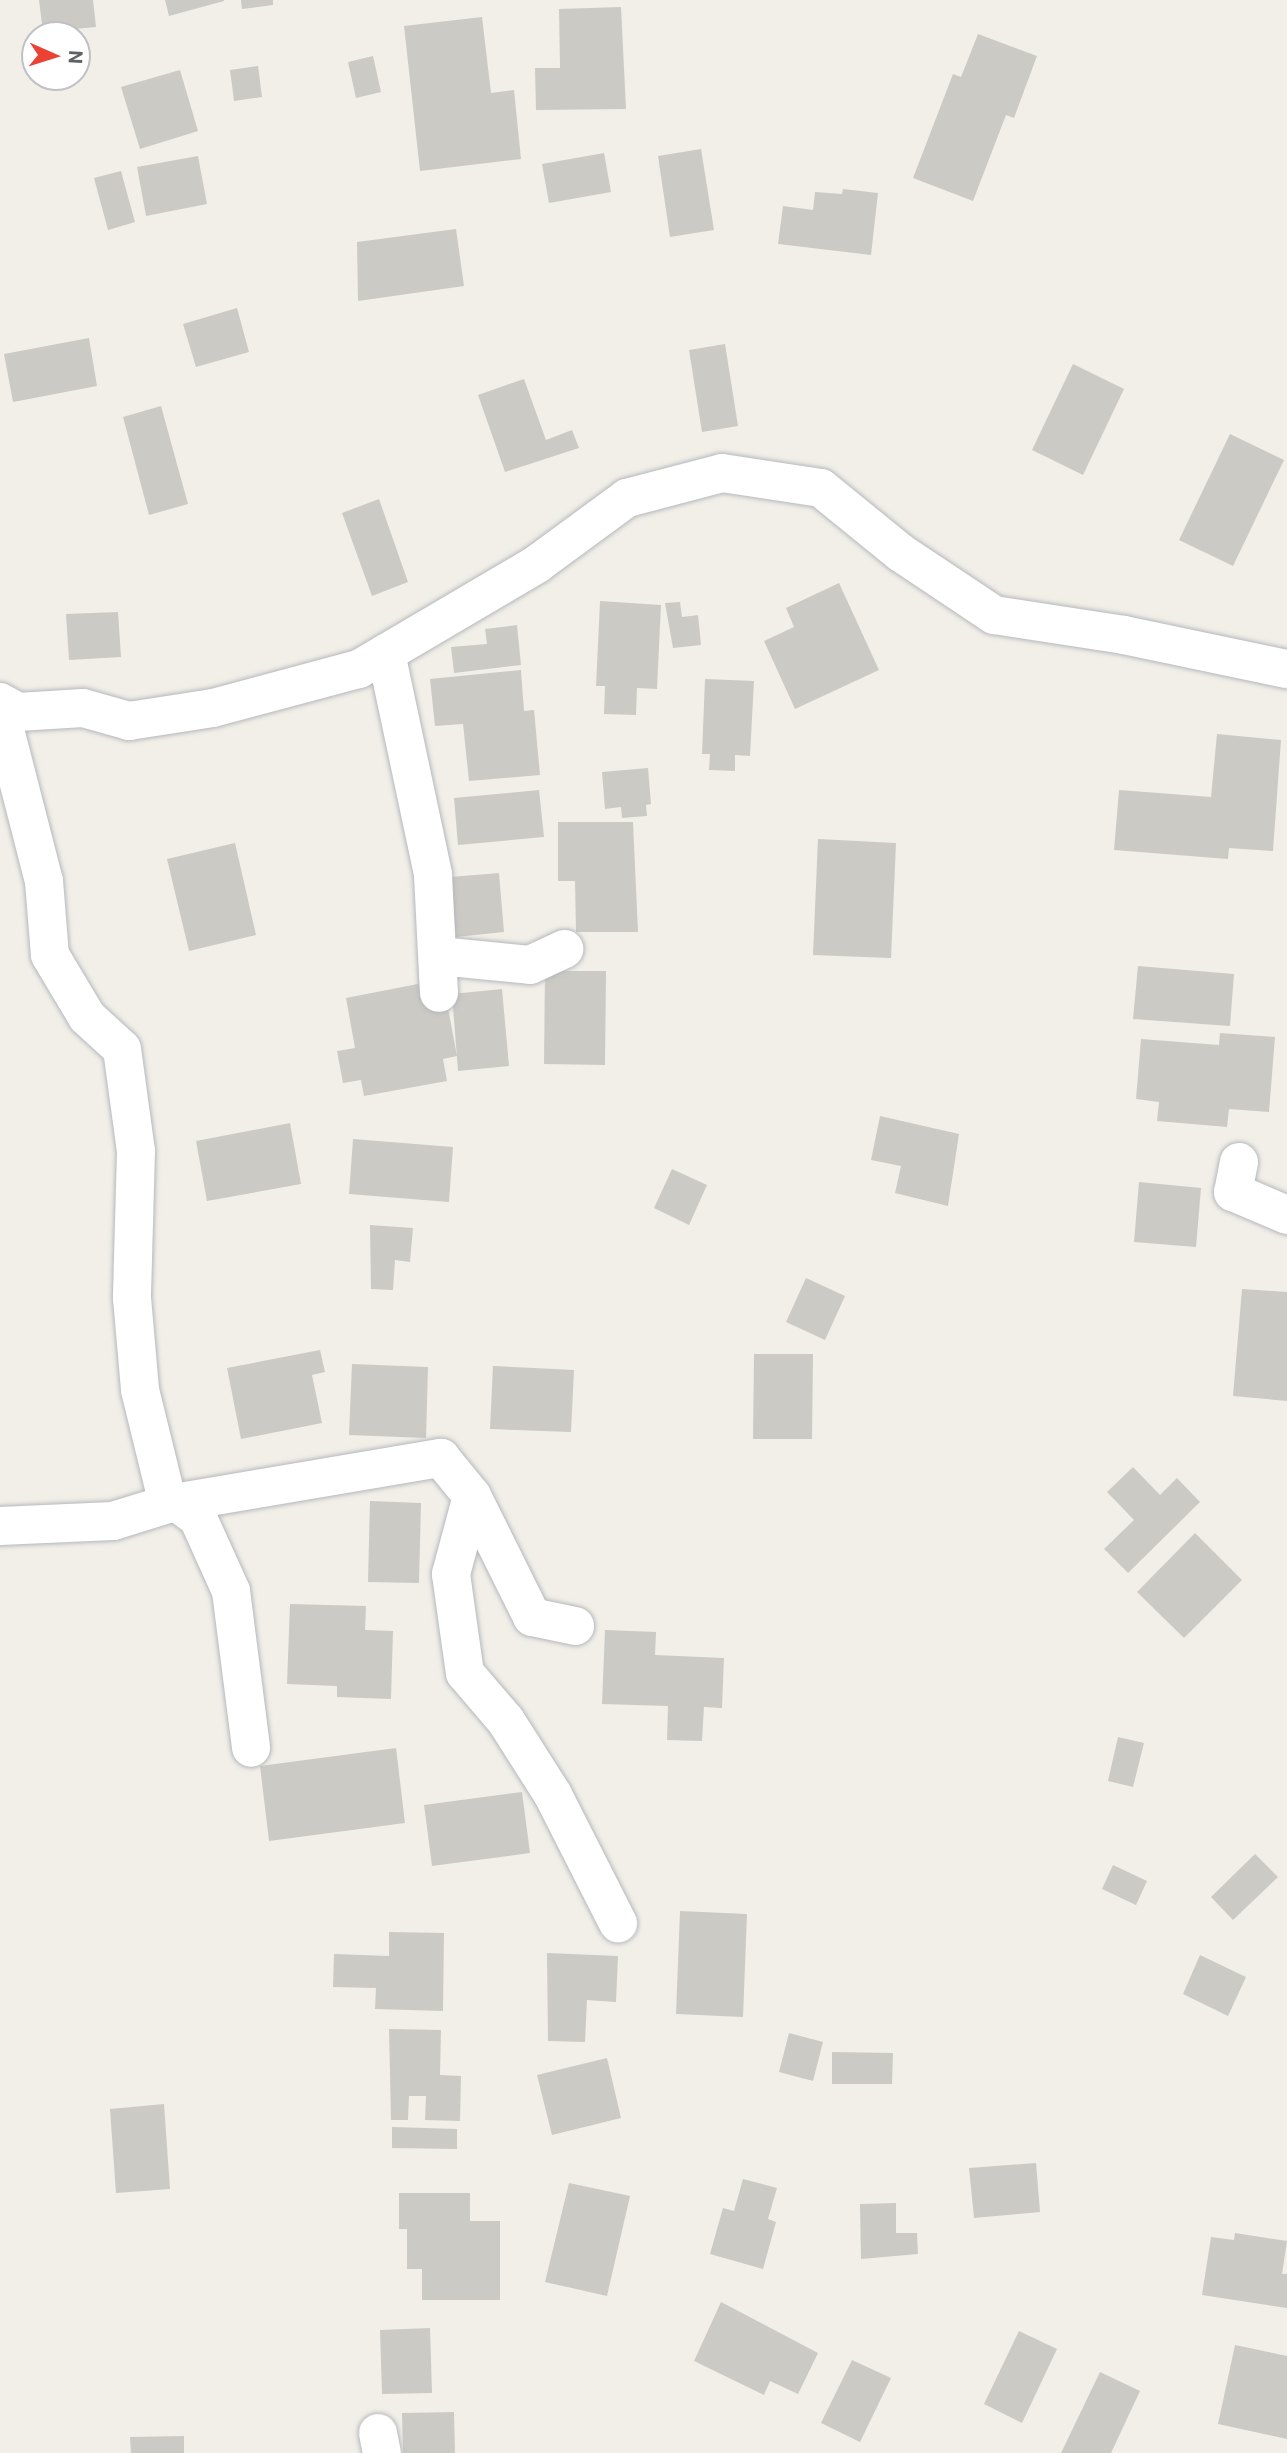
<!DOCTYPE html>
<html>
<head>
<meta charset="utf-8">
<style>
  body { margin:0 }
  #map { position:relative; width:1287px; height:2453px; overflow:hidden; background:#f1efe8; font-family:Roboto,sans-serif }
  div>[style] { position:absolute }
  .building>* { inset:0; background:#cccac5 }
  .roads { filter:drop-shadow(0 0 2px #b5b8bc) drop-shadow(0 0 2px #b5b8bc) }
  .street>* { height:38px; margin:-19px; padding:0 19px; transform-origin:19px; border-radius:19px; background:#fff }
  .secondary>* { height:38px; margin:-19px; padding:0 19px; transform-origin:19px; border-radius:19px; background:#fff }
  span { translate:-50% -50%; white-space:nowrap; text-align:center; line-height:1.15; -webkit-text-stroke:5px #fff; paint-order:stroke }
  .north { position:absolute; left:21px; top:21px; width:70px; height:70px; box-sizing:border-box; background:#fff; border:2px solid #bfc1c3; border-radius:50%; rotate:93deg; font-size:19px; font-weight:700; line-height:28px; text-align:center; color:#5f6368 }
  .north::after { content:''; display:block; margin:auto; width:24px; height:32px; background:#ea4335; clip-path:polygon(50% 0,100% 100%,50% 72%,0 100%) }
</style>
</head>
<body>
<div id="map">
  <div class="building">
    <div style="clip-path:polygon(39px 0,93px 0,96px 27px,43px 32px)"></div>
    <div style="clip-path:polygon(165px 0,224px 0,224px 1px,169px 16px)"></div>
    <div style="clip-path:polygon(241px 0,273px 0,273px 5px,242px 9px)"></div>
    <div style="clip-path:polygon(621px 7px,626px 109px,536px 110px,535px 68px,560px 68px,559px 9px)"></div>
    <div style="clip-path:polygon(482px 17px,491px 93px,514px 90px,521px 159px,420px 171px,404px 26px)"></div>
    <div style="clip-path:polygon(978px 34px,1037px 56px,1014px 118px,1006px 115px,973px 201px,913px 178px,953px 74px,961px 77px)"></div>
    <div style="clip-path:polygon(373px 56px,381px 92px,356px 98px,348px 62px)"></div>
    <div style="clip-path:polygon(258px 66px,262px 97px,234px 101px,230px 70px)"></div>
    <div style="clip-path:polygon(180px 70px,198px 131px,140px 149px,121px 87px)"></div>
    <div style="clip-path:polygon(701px 149px,714px 230px,670px 237px,658px 156px)"></div>
    <div style="clip-path:polygon(604px 153px,611px 192px,549px 203px,542px 164px)"></div>
    <div style="clip-path:polygon(198px 156px,207px 204px,146px 216px,137px 167px)"></div>
    <div style="clip-path:polygon(121px 171px,135px 222px,108px 230px,94px 178px)"></div>
    <div style="clip-path:polygon(843px 189px,878px 193px,871px 255px,778px 244px,783px 206px,813px 210px,815px 192px,842px 194px)"></div>
    <div style="clip-path:polygon(456px 229px,464px 286px,358px 301px,357px 242px)"></div>
    <div style="clip-path:polygon(237px 308px,249px 352px,196px 367px,183px 324px)"></div>
    <div style="clip-path:polygon(89px 338px,97px 386px,13px 402px,4px 354px)"></div>
    <div style="clip-path:polygon(725px 344px,738px 426px,702px 432px,689px 350px)"></div>
    <div style="clip-path:polygon(1073px 364px,1124px 389px,1083px 475px,1032px 450px)"></div>
    <div style="clip-path:polygon(524px 379px,546px 440px,572px 430px,579px 448px,505px 472px,478px 395px)"></div>
    <div style="clip-path:polygon(161px 406px,188px 504px,149px 515px,123px 417px)"></div>
    <div style="clip-path:polygon(1230px 434px,1284px 460px,1233px 566px,1179px 540px)"></div>
    <div style="clip-path:polygon(379px 499px,408px 582px,372px 596px,342px 513px)"></div>
    <div style="clip-path:polygon(839px 583px,879px 670px,795px 709px,764px 641px,794px 627px,786px 608px)"></div>
    <div style="clip-path:polygon(600px 601px,661px 605px,657px 689px,637px 688px,636px 715px,604px 714px,605px 686px,596px 686px)"></div>
    <div style="clip-path:polygon(680px 602px,682px 617px,698px 615px,701px 645px,673px 648px,665px 603px)"></div>
    <div style="clip-path:polygon(118px 612px,121px 657px,69px 660px,66px 614px)"></div>
    <div style="clip-path:polygon(517px 625px,521px 665px,454px 673px,451px 647px,487px 644px,485px 629px)"></div>
    <div style="clip-path:polygon(521px 670px,524px 711px,534px 710px,540px 775px,469px 781px,463px 724px,435px 726px,430px 679px)"></div>
    <div style="clip-path:polygon(705px 679px,754px 681px,750px 756px,735px 755px,735px 771px,709px 770px,710px 754px,702px 754px)"></div>
    <div style="clip-path:polygon(1217px 734px,1281px 740px,1273px 851px,1229px 848px,1228px 859px,1114px 850px,1119px 790px,1211px 797px)"></div>
    <div style="clip-path:polygon(648px 768px,651px 804px,646px 805px,647px 816px,622px 818px,621px 807px,605px 809px,602px 772px)"></div>
    <div style="clip-path:polygon(539px 790px,544px 837px,458px 845px,454px 798px)"></div>
    <div style="clip-path:polygon(558px 822px,633px 822px,638px 932px,576px 932px,575px 881px,558px 881px)"></div>
    <div style="clip-path:polygon(818px 839px,896px 843px,891px 958px,813px 955px)"></div>
    <div style="clip-path:polygon(235px 843px,256px 935px,189px 951px,167px 859px)"></div>
    <div style="clip-path:polygon(499px 873px,504px 932px,456px 937px,450px 877px)"></div>
    <div style="clip-path:polygon(1138px 966px,1234px 974px,1230px 1026px,1133px 1019px)"></div>
    <div style="clip-path:polygon(545px 971px,606px 971px,605px 1065px,544px 1064px)"></div>
    <div style="clip-path:polygon(428px 982px,433px 1011px,448px 1008px,457px 1056px,443px 1059px,447px 1081px,364px 1096px,361px 1080px,343px 1083px,337px 1051px,355px 1048px,346px 998px)"></div>
    <div style="clip-path:polygon(502px 989px,509px 1066px,458px 1071px,452px 994px)"></div>
    <div style="clip-path:polygon(1220px 1033px,1275px 1037px,1269px 1112px,1229px 1109px,1227px 1127px,1157px 1121px,1159px 1102px,1136px 1099px,1141px 1039px,1219px 1045px)"></div>
    <div style="clip-path:polygon(880px 1116px,959px 1134px,948px 1206px,895px 1193px,901px 1166px,871px 1160px)"></div>
    <div style="clip-path:polygon(290px 1123px,301px 1184px,207px 1201px,196px 1141px)"></div>
    <div style="clip-path:polygon(353px 1139px,453px 1147px,449px 1202px,349px 1194px)"></div>
    <div style="clip-path:polygon(672px 1169px,707px 1185px,689px 1225px,654px 1208px)"></div>
    <div style="clip-path:polygon(1139px 1182px,1201px 1188px,1196px 1247px,1134px 1242px)"></div>
    <div style="clip-path:polygon(370px 1225px,413px 1228px,410px 1262px,395px 1260px,393px 1290px,371px 1289px)"></div>
    <div style="clip-path:polygon(806px 1278px,845px 1296px,825px 1340px,786px 1322px)"></div>
    <div style="clip-path:polygon(1242px 1289px,1287px 1292px,1287px 1401px,1233px 1396px)"></div>
    <div style="clip-path:polygon(320px 1350px,325px 1372px,312px 1375px,322px 1423px,241px 1439px,227px 1368px)"></div>
    <div style="clip-path:polygon(754px 1354px,813px 1354px,812px 1439px,753px 1439px)"></div>
    <div style="clip-path:polygon(352px 1364px,428px 1367px,426px 1438px,349px 1435px)"></div>
    <div style="clip-path:polygon(493px 1366px,574px 1370px,571px 1432px,490px 1429px)"></div>
    <div style="clip-path:polygon(1133px 1467px,1160px 1495px,1177px 1478px,1200px 1502px,1128px 1573px,1104px 1549px,1134px 1520px,1107px 1492px)"></div>
    <div style="clip-path:polygon(370px 1501px,421px 1503px,419px 1583px,368px 1582px)"></div>
    <div style="clip-path:polygon(1195px 1533px,1242px 1580px,1184px 1638px,1137px 1592px)"></div>
    <div style="clip-path:polygon(290px 1604px,366px 1606px,365px 1630px,393px 1631px,391px 1699px,337px 1697px,337px 1686px,287px 1684px)"></div>
    <div style="clip-path:polygon(605px 1630px,656px 1632px,655px 1655px,724px 1658px,722px 1708px,704px 1707px,702px 1741px,667px 1740px,668px 1706px,602px 1704px)"></div>
    <div style="clip-path:polygon(1118px 1737px,1144px 1743px,1133px 1787px,1108px 1781px)"></div>
    <div style="clip-path:polygon(396px 1748px,405px 1823px,269px 1841px,260px 1766px)"></div>
    <div style="clip-path:polygon(522px 1792px,530px 1853px,432px 1866px,424px 1805px)"></div>
    <div style="clip-path:polygon(1255px 1854px,1278px 1877px,1233px 1920px,1211px 1897px)"></div>
    <div style="clip-path:polygon(1113px 1865px,1147px 1881px,1136px 1905px,1102px 1889px)"></div>
    <div style="clip-path:polygon(680px 1911px,747px 1914px,743px 2017px,676px 2014px)"></div>
    <div style="clip-path:polygon(389px 1932px,444px 1933px,443px 2011px,375px 2009px,376px 1988px,333px 1987px,334px 1954px,389px 1956px)"></div>
    <div style="clip-path:polygon(547px 1953px,618px 1956px,616px 2002px,587px 2000px,585px 2042px,548px 2041px)"></div>
    <div style="clip-path:polygon(1200px 1955px,1246px 1977px,1228px 2016px,1183px 1994px)"></div>
    <div style="clip-path:polygon(389px 2029px,441px 2030px,440px 2075px,461px 2076px,460px 2121px,425px 2120px,426px 2096px,409px 2096px,408px 2120px,391px 2120px)"></div>
    <div style="clip-path:polygon(789px 2033px,823px 2042px,813px 2081px,779px 2072px)"></div>
    <div style="clip-path:polygon(832px 2052px,893px 2053px,892px 2084px,832px 2084px)"></div>
    <div style="clip-path:polygon(607px 2058px,621px 2118px,552px 2135px,537px 2075px)"></div>
    <div style="clip-path:polygon(164px 2104px,170px 2189px,116px 2193px,110px 2109px)"></div>
    <div style="clip-path:polygon(392px 2127px,457px 2129px,457px 2149px,392px 2148px)"></div>
    <div style="clip-path:polygon(1036px 2163px,1040px 2212px,974px 2218px,969px 2168px)"></div>
    <div style="clip-path:polygon(743px 2179px,777px 2188px,768px 2219px,776px 2222px,763px 2269px,710px 2254px,723px 2208px,734px 2211px)"></div>
    <div style="clip-path:polygon(569px 2183px,630px 2196px,607px 2296px,545px 2282px)"></div>
    <div style="clip-path:polygon(399px 2193px,470px 2193px,470px 2221px,500px 2221px,500px 2300px,422px 2300px,422px 2269px,407px 2269px,407px 2229px,399px 2229px)"></div>
    <div style="clip-path:polygon(896px 2203px,896px 2233px,917px 2233px,918px 2254px,861px 2259px,860px 2204px)"></div>
    <div style="clip-path:polygon(1235px 2233px,1287px 2241px,1282px 2274px,1287px 2274px,1287px 2308px,1202px 2295px,1211px 2237px,1234px 2240px)"></div>
    <div style="clip-path:polygon(721px 2302px,818px 2353px,798px 2394px,770px 2381px,764px 2395px,694px 2361px)"></div>
    <div style="clip-path:polygon(430px 2328px,432px 2393px,382px 2394px,380px 2330px)"></div>
    <div style="clip-path:polygon(1019px 2331px,1057px 2349px,1022px 2423px,984px 2404px)"></div>
    <div style="clip-path:polygon(1235px 2345px,1287px 2356px,1287px 2439px,1218px 2424px)"></div>
    <div style="clip-path:polygon(852px 2360px,891px 2378px,860px 2442px,821px 2423px)"></div>
    <div style="clip-path:polygon(1100px 2372px,1140px 2391px,1111px 2453px,1061px 2453px)"></div>
    <div style="clip-path:polygon(454px 2412px,455px 2453px,403px 2453px,402px 2413px)"></div>
    <div style="clip-path:polygon(184px 2436px,184px 2453px,131px 2453px,130px 2437px)"></div>
  </div>
  <div class="roads">
    <div class="street">
      <div style="left:386px;top:653px;width:227px;rotate:78deg"></div>
      <div style="left:433px;top:875px;width:118px;rotate:87.1deg"></div>
      <div style="left:0;top:710px;width:177px;rotate:75.6deg"></div>
      <div style="left:44px;top:881px;width:74px;rotate:85.4deg"></div>
      <div style="left:50px;top:955px;width:72px;rotate:59.2deg"></div>
      <div style="left:87px;top:1017px;width:47px;rotate:42.4deg"></div>
      <div style="left:122px;top:1049px;width:103px;rotate:82.2deg"></div>
      <div style="left:136px;top:1151px;width:147px;rotate:91.6deg"></div>
      <div style="left:132px;top:1298px;width:92px;rotate:85deg"></div>
      <div style="left:140px;top:1390px;width:117px;rotate:76.2deg"></div>
      <div style="left:168px;top:1504px;width:277px;rotate:-9.6deg"></div>
      <div style="left:441px;top:1458px;width:49px;rotate:50.8deg"></div>
      <div style="left:472px;top:1496px;width:135px;rotate:63.6deg"></div>
      <div style="left:532px;top:1617px;width:44px;rotate:11.8deg"></div>
      <div style="left:439px;top:956px;width:91px;rotate:5.6deg"></div>
      <div style="left:530px;top:965px;width:38px;rotate:-25deg"></div>
      <div style="left:1239px;top:1162px;width:31px;rotate:101deg"></div>
      <div style="left:1233px;top:1192px;width:59px;rotate:23.1deg"></div>
      <div style="left:472px;top:1496px;width:81px;rotate:105.1deg"></div>
      <div style="left:451px;top:1574px;width:100px;rotate:82deg"></div>
      <div style="left:465px;top:1673px;width:63px;rotate:49.5deg"></div>
      <div style="left:506px;top:1721px;width:88px;rotate:57.6deg"></div>
      <div style="left:553px;top:1795px;width:144px;rotate:63.1deg"></div>
      <div style="left:178px;top:1503px;width:25px;rotate:37deg"></div>
      <div style="left:198px;top:1518px;width:80px;rotate:65.7deg"></div>
      <div style="left:231px;top:1591px;width:158px;rotate:82.7deg"></div>
      <div style="left:0;top:1526px;width:113px;rotate:-2.5deg"></div>
      <div style="left:113px;top:1521px;width:58px;rotate:-17.2deg"></div>
      <div style="left:378px;top:2433px;width:20px;rotate:79deg"></div>
    </div>
    <div class="secondary">
      <div style="left:0;top:702px;width:21px;rotate:29deg"></div>
      <div style="left:18px;top:712px;width:65px;rotate:-3.5deg"></div>
      <div style="left:83px;top:708px;width:48px;rotate:15.8deg"></div>
      <div style="left:129px;top:721px;width:85px;rotate:-8.8deg"></div>
      <div style="left:213px;top:708px;width:151px;rotate:-15deg"></div>
      <div style="left:359px;top:669px;width:207px;rotate:-30.5deg"></div>
      <div style="left:537px;top:564px;width:112px;rotate:-36.3deg"></div>
      <div style="left:627px;top:498px;width:98px;rotate:-14.7deg"></div>
      <div style="left:722px;top:473px;width:100px;rotate:8.6deg"></div>
      <div style="left:821px;top:488px;width:103px;rotate:39.1deg"></div>
      <div style="left:901px;top:553px;width:112px;rotate:33.7deg"></div>
      <div style="left:994px;top:615px;width:132px;rotate:8.7deg"></div>
      <div style="left:1124px;top:635px;width:167px;rotate:11.8deg"></div>
    </div>
  </div>
  <div class="north">N</div>
</div>
</body>
</html>
